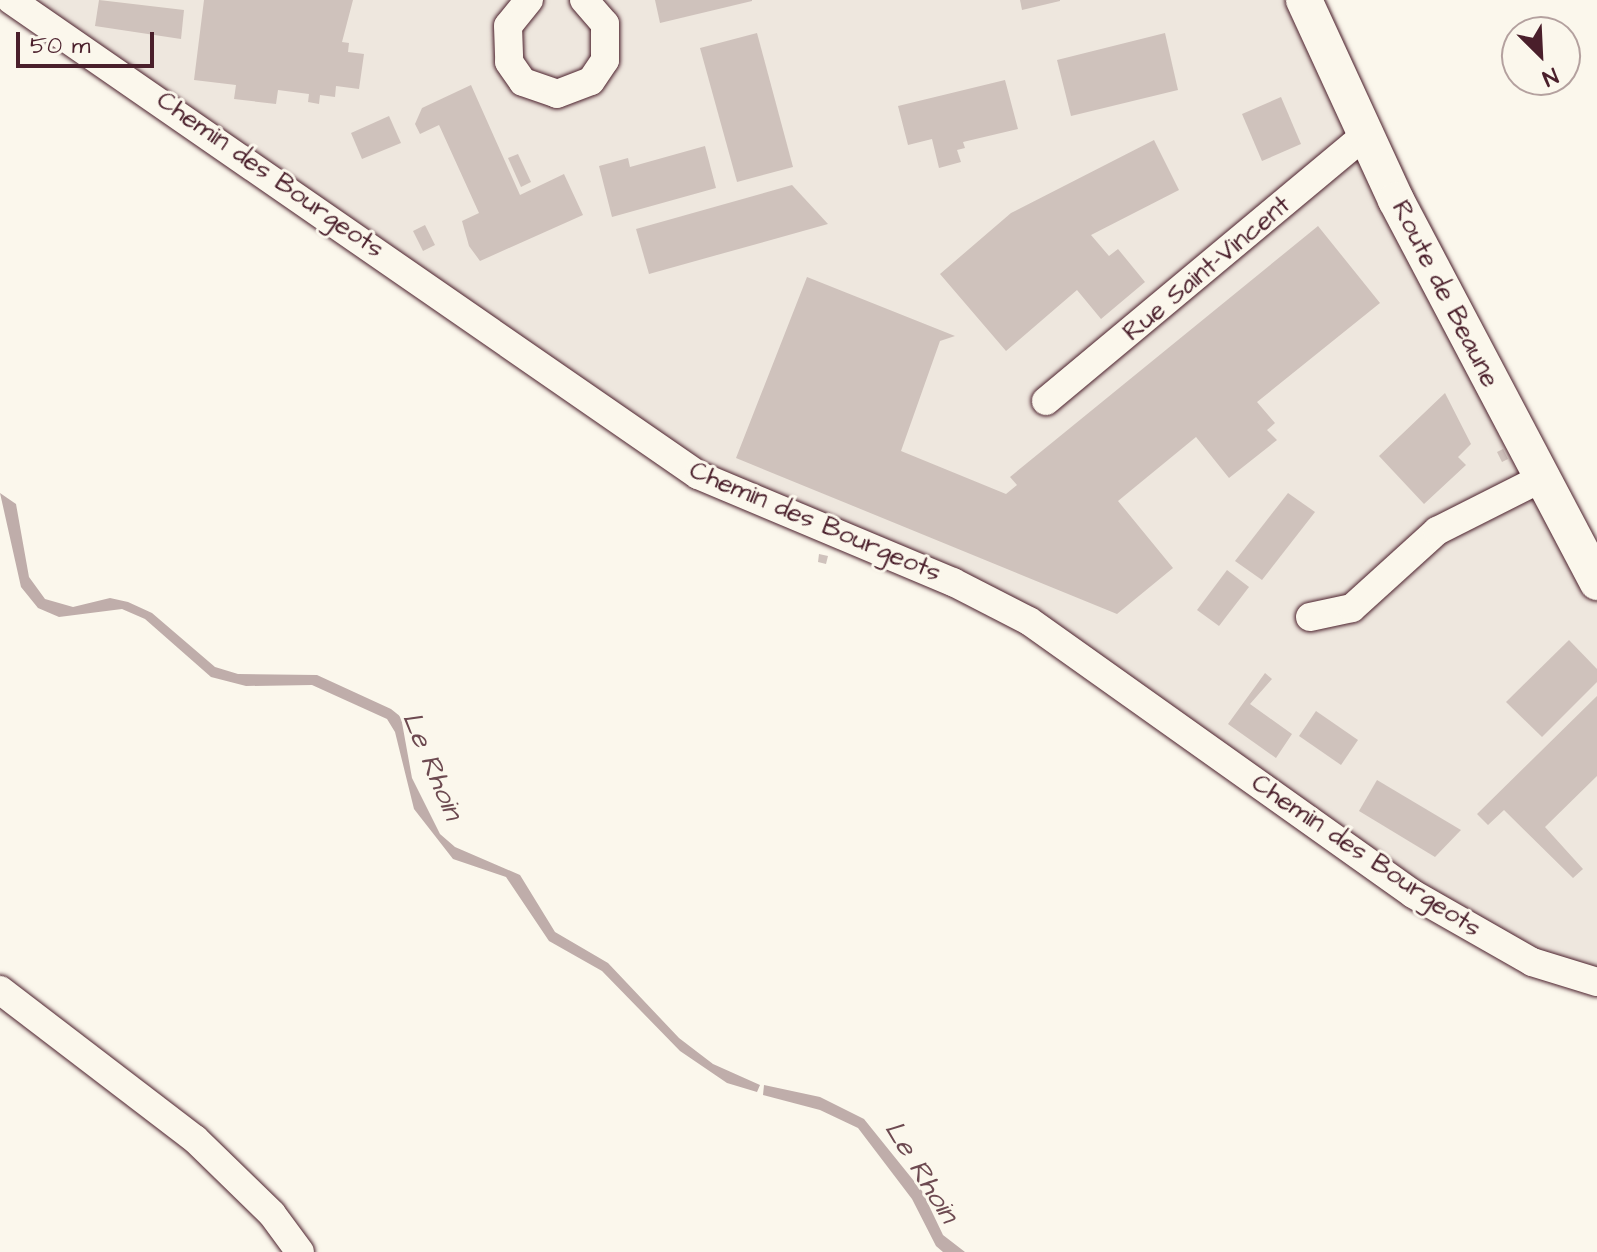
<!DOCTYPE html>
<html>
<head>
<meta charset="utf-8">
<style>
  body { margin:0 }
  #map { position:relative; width:1597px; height:1252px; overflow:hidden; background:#fbf7ec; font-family:"Architects Daughter",sans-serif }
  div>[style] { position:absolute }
  .built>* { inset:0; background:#eee7de }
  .water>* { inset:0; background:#bfadaa }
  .building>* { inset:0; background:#cfc2bc }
  .roads { filter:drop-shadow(0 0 2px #4a1f2b) drop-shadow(0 0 2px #4a1f2b) }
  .minor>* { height:28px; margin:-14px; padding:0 14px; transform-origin:14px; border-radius:14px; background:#fbf7ec }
  .major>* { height:36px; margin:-18px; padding:0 18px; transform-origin:18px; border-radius:18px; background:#fbf7ec }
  span { translate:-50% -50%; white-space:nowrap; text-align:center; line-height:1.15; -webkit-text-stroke:6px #fbf7ec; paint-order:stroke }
  .street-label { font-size:26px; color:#4a1f2b }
  .water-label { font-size:28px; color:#6d4a51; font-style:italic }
  .north { position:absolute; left:1501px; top:16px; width:80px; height:80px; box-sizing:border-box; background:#fbf7ec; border:2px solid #b4a19f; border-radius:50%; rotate:156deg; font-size:22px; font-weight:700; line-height:32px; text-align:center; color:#4a1f2b }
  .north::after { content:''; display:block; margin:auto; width:28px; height:36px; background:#4a1f2b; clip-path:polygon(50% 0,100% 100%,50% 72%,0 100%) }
  .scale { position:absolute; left:16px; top:32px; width:138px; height:36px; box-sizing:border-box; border:4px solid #4a1f2b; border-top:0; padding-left:10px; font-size:24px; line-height:28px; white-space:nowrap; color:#4a1f2b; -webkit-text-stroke:6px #fbf7ec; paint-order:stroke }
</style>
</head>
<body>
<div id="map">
  <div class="built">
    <div style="clip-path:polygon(0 0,1327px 0,1384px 130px,1597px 551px,1597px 989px,1516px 964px,1046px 632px,713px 491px)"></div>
  </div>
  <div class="water">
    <div style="clip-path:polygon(0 493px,16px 504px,29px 577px,45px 599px,73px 607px,110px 598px,128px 602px,152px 613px,215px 667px,238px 674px,317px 675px,391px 709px,401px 717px,412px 778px,440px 834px,455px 847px,520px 875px,555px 932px,608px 963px,679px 1038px,713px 1064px,760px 1085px,757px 1092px,727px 1083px,680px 1051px,602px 971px,549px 941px,506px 877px,453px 859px,414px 809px,395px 732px,387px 719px,312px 685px,246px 686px,211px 677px,145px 619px,122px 609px,59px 617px,38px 608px,21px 587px)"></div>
    <div style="clip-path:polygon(764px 1085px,820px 1097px,864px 1119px,922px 1191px,943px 1235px,965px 1252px,943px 1252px,936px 1246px,912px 1199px,858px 1128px,820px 1110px,763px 1095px)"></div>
  </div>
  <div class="building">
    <div style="clip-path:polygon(99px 0,184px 10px,181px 39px,95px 26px)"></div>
    <div style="clip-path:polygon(204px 0,353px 0,342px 42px,349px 43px,348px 52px,364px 54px,359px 89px,336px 86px,335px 97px,320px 95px,319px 104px,308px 102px,309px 94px,278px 90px,276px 104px,234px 99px,236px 85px,194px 80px)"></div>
    <div style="clip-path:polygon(655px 0,752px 0,752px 1px,660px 23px)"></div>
    <div style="clip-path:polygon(1020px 0,1060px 0,1060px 1px,1022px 10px)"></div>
    <div style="clip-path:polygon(757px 33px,793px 167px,737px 182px,700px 48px)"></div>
    <div style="clip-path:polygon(1165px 33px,1178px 90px,1071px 116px,1057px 60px)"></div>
    <div style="clip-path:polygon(1005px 80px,1018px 129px,963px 142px,965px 148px,957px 150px,961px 162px,939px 168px,932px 139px,908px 145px,898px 106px)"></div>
    <div style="clip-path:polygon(471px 85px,520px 195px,564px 174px,583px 215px,480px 261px,469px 246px,462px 221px,479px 213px,439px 125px,420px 134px,415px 124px,422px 108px)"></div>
    <div style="clip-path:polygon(1281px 97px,1301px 144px,1262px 161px,1242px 114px)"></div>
    <div style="clip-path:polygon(389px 116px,401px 143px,362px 159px,351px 133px)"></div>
    <div style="clip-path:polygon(1154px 140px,1179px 190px,1091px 235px,1109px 256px,1118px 249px,1145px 282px,1101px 319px,1077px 290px,1006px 351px,940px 274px,1011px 213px)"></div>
    <div style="clip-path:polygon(705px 146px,716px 188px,612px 217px,599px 166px,628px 158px,630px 167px)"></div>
    <div style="clip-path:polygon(518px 154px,531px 182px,521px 187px,508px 158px)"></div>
    <div style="clip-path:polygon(792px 185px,828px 224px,649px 274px,636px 229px)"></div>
    <div style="clip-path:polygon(425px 225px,435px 245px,423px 251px,413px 231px)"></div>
    <div style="clip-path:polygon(1318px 226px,1380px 303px,1257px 402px,1275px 423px,1267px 430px,1277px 440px,1229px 478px,1196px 437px,1118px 501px,1173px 568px,1117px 614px,736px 458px,807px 277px,955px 336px,940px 341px,901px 451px,1006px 494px,1017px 485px,1010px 477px)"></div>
    <div style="clip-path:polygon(1445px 393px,1471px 444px,1458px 457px,1466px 465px,1424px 504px,1379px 456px)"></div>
    <div style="clip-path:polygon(1503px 449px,1508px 459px,1502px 462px,1497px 452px)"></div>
    <div style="clip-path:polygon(1288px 493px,1315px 512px,1262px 580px,1235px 561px)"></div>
    <div style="clip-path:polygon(819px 554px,828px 556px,826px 564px,818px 562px)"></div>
    <div style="clip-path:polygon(1227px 570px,1249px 587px,1219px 626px,1197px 610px)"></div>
    <div style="clip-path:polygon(1569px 640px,1597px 669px,1597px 682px,1542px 737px,1506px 702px)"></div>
    <div style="clip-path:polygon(1265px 673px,1272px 679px,1250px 704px,1292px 734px,1276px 758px,1228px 724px)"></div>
    <div style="clip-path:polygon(1597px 696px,1597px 776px,1545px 827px,1583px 869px,1573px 878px,1504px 810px,1488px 825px,1477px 814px)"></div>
    <div style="clip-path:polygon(1316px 711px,1358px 740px,1341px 765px,1299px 736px)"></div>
    <div style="clip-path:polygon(1377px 780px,1461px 830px,1435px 857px,1359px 811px)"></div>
  </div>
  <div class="roads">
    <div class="minor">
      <div style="left:11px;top:0;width:835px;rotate:34.66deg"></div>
      <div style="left:698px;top:475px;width:277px;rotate:22.8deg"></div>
      <div style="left:953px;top:582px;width:85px;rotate:27.2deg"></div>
      <div style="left:1029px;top:621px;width:471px;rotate:35.4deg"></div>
      <div style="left:1413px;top:894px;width:137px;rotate:29.7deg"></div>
      <div style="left:1532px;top:962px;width:68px;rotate:17.1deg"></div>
      <div style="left:529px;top:0;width:33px;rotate:129deg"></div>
      <div style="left:508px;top:26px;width:36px;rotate:88deg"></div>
      <div style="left:509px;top:62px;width:24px;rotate:55deg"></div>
      <div style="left:523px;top:82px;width:36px;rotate:19deg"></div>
      <div style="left:557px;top:94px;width:36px;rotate:-21deg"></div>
      <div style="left:591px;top:81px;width:25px;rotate:-56deg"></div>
      <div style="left:605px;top:60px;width:36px;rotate:-90deg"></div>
      <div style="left:605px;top:24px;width:32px;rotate:-131deg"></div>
      <div style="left:1046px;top:401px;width:417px;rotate:-39.8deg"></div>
      <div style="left:1310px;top:617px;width:43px;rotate:-12.1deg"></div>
      <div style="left:1352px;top:608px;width:115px;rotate:-42.2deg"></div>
      <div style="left:1437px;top:531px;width:118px;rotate:-26.8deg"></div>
      <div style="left:0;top:990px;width:245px;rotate:37.4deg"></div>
      <div style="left:195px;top:1139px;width:107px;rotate:44.2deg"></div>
      <div style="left:272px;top:1214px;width:47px;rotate:53.6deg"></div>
    </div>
    <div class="major">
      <div style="left:1304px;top:0;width:220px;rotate:65.3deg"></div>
      <div style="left:1396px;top:200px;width:432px;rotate:62.2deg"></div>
    </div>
  </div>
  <div class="street-label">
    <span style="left:270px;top:175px;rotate:35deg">Chemin des Bourgeots</span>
    <span style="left:1207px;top:269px;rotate:-40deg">Rue Saint-Vincent</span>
    <span style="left:1445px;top:294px;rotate:63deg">Route de Beaune</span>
    <span style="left:815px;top:522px;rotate:23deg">Chemin des Bourgeots</span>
    <span style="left:1366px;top:856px;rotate:34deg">Chemin des Bourgeots</span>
  </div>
  <div class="water-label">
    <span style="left:432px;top:766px;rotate:67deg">Le Rhoin</span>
    <span style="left:921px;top:1172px;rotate:58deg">Le Rhoin</span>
  </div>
  <div class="north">N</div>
  <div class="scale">50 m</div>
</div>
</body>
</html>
